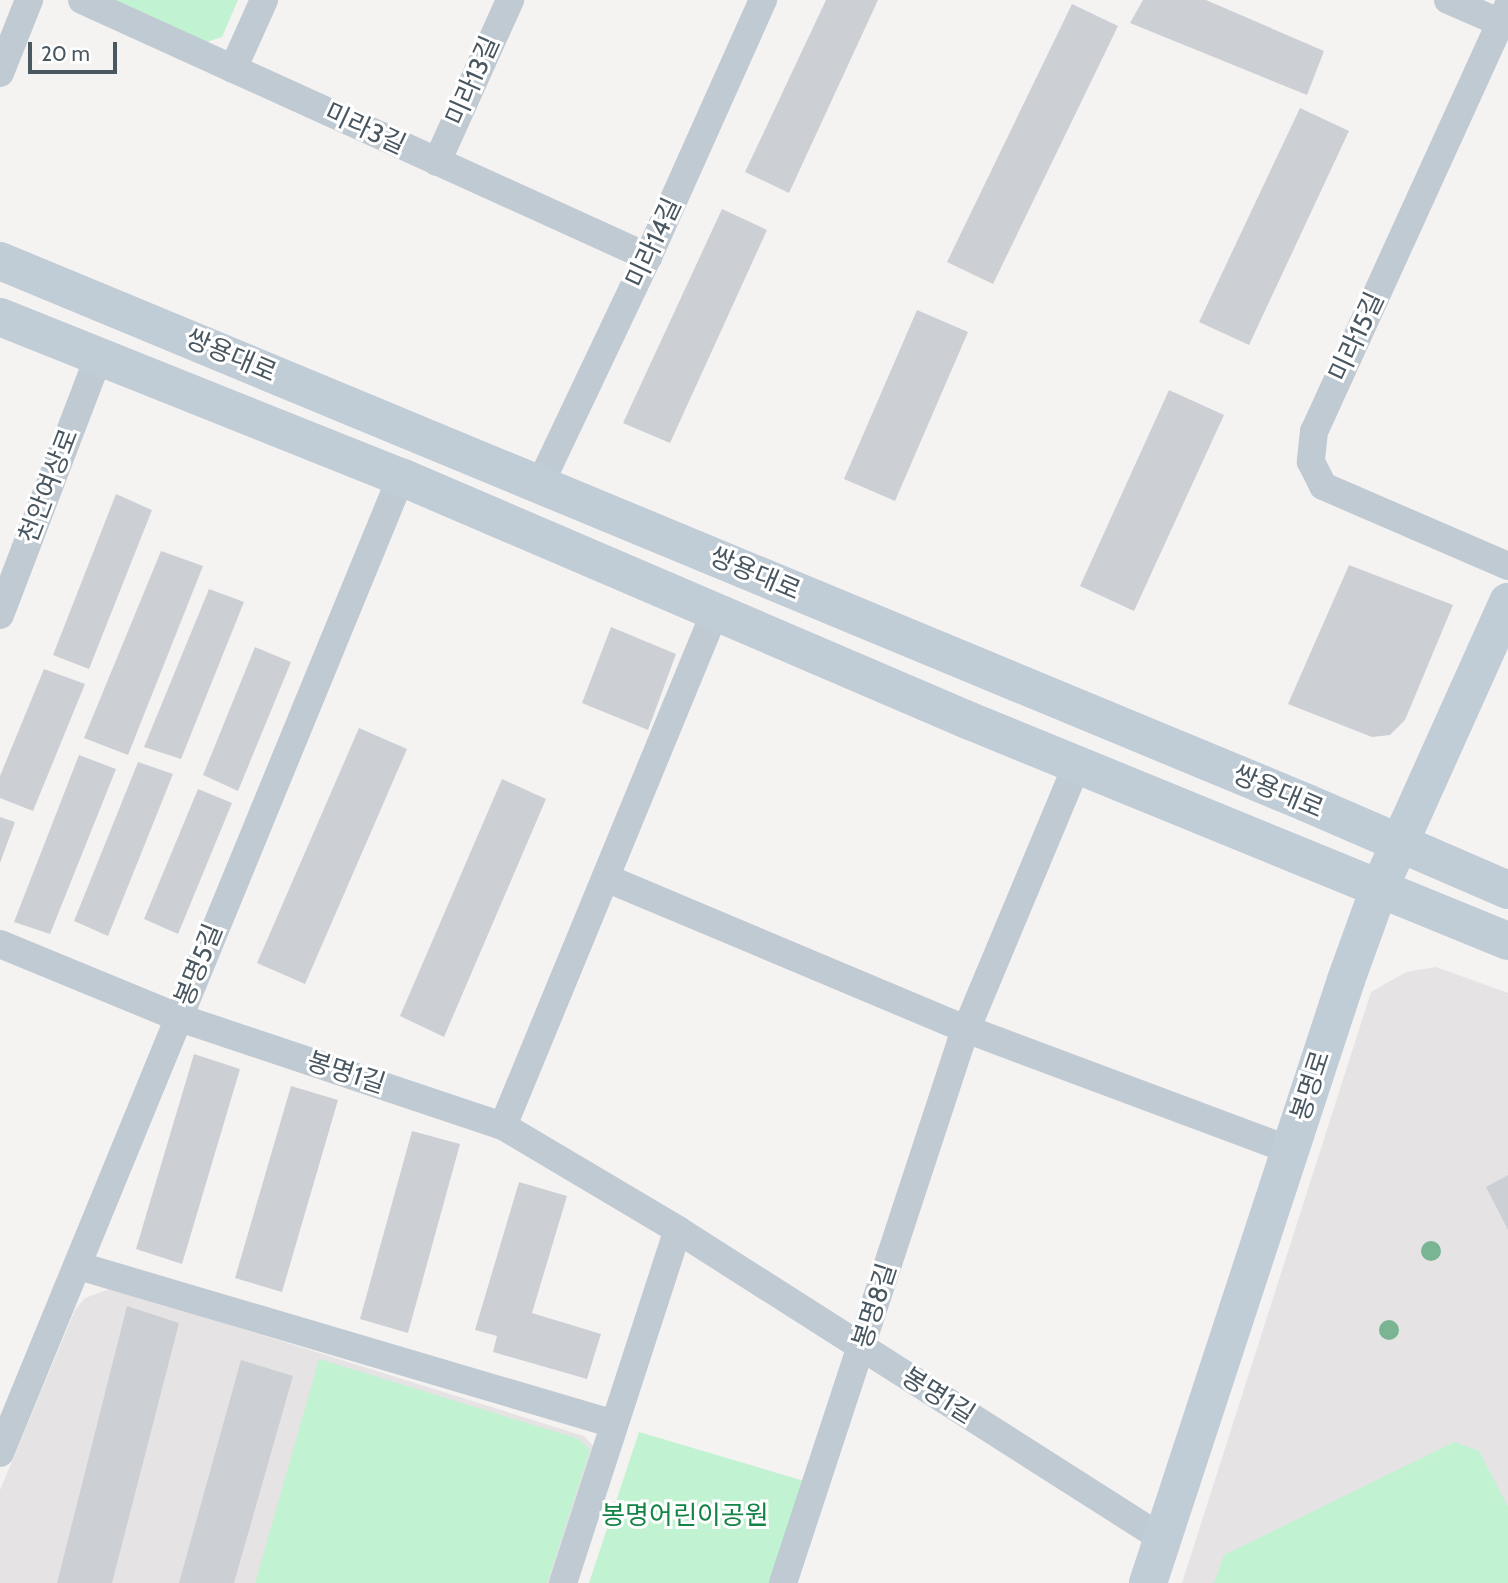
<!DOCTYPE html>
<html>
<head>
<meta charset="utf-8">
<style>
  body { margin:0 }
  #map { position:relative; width:1508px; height:1583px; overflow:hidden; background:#f5f2f2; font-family:Cabin,"Noto Sans KR",sans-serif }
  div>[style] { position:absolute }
  .education>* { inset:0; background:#e6e3e5 }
  .green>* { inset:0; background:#c1f2d2 }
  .building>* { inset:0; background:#ccd0d5 }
  .street>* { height:28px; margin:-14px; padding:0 14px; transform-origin:14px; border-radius:14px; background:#c0cad2 }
  .secondary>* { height:38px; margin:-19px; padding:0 19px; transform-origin:19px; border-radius:19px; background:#c0ccd6 }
  .trees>* { width:20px; height:20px; margin:-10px; border-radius:50%; background:#79b593 }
  span { translate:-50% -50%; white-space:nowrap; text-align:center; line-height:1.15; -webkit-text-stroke:6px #fff; paint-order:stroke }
  .street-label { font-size:26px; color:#495761 }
  .park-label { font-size:26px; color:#138346 }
  .scale { position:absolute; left:28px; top:42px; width:89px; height:32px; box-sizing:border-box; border:4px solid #495761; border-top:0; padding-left:9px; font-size:21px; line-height:24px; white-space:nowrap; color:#495761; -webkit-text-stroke:5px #fff; paint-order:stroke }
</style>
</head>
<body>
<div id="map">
  <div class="education">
    <div style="clip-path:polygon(1436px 967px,1508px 993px,1508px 1583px,1182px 1583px,1371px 992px,1406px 972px)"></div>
    <div style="clip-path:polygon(112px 1288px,584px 1436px,595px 1448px,552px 1583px,0 1583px,0 1490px,75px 1310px,85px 1298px)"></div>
  </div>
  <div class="green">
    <div style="clip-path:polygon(103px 0,238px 0,222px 37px,207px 42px)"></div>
    <div style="clip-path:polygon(319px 1359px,579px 1439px,590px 1450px,547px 1583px,255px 1583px)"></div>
    <div style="clip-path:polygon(639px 1432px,804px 1481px,771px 1583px,589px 1583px)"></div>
    <div style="clip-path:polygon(1454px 1442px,1479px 1451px,1508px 1507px,1508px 1583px,1214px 1583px,1224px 1555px)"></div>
  </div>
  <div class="building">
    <div style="clip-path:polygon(826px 0,878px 0,789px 193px,745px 172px)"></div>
    <div style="clip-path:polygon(1143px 0,1206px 0,1324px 51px,1307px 95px,1130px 23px)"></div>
    <div style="clip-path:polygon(1072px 4px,1118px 26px,993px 284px,947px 262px)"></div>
    <div style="clip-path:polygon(1300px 108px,1349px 131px,1249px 345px,1199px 322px)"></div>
    <div style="clip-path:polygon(722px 209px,767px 230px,670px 443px,623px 423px)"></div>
    <div style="clip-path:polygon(917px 310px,968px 332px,895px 501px,844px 479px)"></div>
    <div style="clip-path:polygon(1169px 390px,1224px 415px,1134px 611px,1080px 586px)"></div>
    <div style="clip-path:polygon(116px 494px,152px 510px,89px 669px,53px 655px)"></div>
    <div style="clip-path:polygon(161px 551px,203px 566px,128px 755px,84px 738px)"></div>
    <div style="clip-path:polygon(1349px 565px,1453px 605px,1405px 720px,1390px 735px,1372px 737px,1288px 704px)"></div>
    <div style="clip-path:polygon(209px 589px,244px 602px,181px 759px,144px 747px)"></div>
    <div style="clip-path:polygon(611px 627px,676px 654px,648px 730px,582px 703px)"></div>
    <div style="clip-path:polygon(255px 647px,291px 662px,238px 791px,203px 775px)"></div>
    <div style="clip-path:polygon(44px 669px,85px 684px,33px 811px,0 798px,0 776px)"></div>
    <div style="clip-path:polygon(359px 728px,407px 749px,305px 984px,257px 963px)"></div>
    <div style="clip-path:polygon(79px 755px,116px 769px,50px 934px,14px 922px)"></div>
    <div style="clip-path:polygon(138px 762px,173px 774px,108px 936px,74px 921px)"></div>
    <div style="clip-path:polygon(502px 779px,546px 799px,444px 1037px,400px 1016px)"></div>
    <div style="clip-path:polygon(198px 789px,232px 803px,178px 934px,144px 919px)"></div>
    <div style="clip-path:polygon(0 817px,15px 822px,0 863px)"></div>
    <div style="clip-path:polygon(194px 1054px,240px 1069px,182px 1264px,136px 1249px)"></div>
    <div style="clip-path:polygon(291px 1086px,338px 1100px,282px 1292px,235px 1278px)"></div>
    <div style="clip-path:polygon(412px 1131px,460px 1144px,408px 1333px,360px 1319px)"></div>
    <div style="clip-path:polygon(1508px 1175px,1508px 1230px,1486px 1187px)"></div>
    <div style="clip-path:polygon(519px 1182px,567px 1196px,532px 1313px,601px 1334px,587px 1379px,493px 1352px,497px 1336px,475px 1330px)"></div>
    <div style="clip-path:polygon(127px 1306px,179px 1323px,112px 1583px,57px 1583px)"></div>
    <div style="clip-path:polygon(241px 1360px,293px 1376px,234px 1583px,179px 1583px)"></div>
  </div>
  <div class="street">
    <div style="left:82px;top:0;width:622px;rotate:24.42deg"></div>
    <div style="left:1448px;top:0;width:65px;rotate:23.4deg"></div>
    <div style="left:1508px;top:6px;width:467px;rotate:114.5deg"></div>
    <div style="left:1314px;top:431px;width:31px;rotate:96deg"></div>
    <div style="left:1311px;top:462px;width:27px;rotate:63deg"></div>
    <div style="left:1323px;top:486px;width:202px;rotate:23.4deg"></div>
    <div style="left:233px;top:69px;width:76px;rotate:-65.8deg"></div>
    <div style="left:0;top:73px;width:79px;rotate:-68.3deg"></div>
    <div style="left:437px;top:162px;width:178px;rotate:-65.7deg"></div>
    <div style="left:540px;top:484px;width:251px;rotate:-64.6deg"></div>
    <div style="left:648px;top:257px;width:282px;rotate:-65.9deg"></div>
    <div style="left:0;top:615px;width:277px;rotate:-69.1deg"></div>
    <div style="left:606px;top:878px;width:390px;rotate:22.8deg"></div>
    <div style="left:966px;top:1029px;width:346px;rotate:20.5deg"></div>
    <div style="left:0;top:944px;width:191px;rotate:22.4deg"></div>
    <div style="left:177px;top:1017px;width:344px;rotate:18.5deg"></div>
    <div style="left:503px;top:1126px;width:204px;rotate:30.7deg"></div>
    <div style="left:678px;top:1230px;width:575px;rotate:32.5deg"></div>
    <div style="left:503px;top:1126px;width:556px;rotate:-67.59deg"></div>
    <div style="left:79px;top:1266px;width:558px;rotate:16.45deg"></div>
    <div style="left:0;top:1453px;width:1055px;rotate:-67.66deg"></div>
    <div style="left:563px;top:1583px;width:371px;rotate:-72deg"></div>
    <div style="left:783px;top:1583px;width:570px;rotate:-71.79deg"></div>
    <div style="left:961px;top:1042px;width:300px;rotate:-67.3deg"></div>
  </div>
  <div class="secondary">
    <div style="left:0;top:261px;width:1415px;rotate:22.52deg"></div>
    <div style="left:1307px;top:803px;width:219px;rotate:23.4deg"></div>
    <div style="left:0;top:317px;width:432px;rotate:21.8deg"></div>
    <div style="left:401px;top:477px;width:619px;rotate:23.21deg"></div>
    <div style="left:970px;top:721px;width:581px;rotate:22.24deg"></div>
    <div style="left:1148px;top:1583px;width:635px;rotate:-71.82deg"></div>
    <div style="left:1346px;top:980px;width:97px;rotate:-70.1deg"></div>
    <div style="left:1379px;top:889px;width:315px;rotate:-65.8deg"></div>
  </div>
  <div class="trees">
    <div style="left:1431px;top:1251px"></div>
    <div style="left:1389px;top:1330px"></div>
  </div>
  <div class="street-label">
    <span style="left:473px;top:81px;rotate:-66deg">미라13길</span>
    <span style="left:365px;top:129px;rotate:25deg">미라3길</span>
    <span style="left:654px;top:243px;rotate:-65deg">미라14길</span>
    <span style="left:1357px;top:337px;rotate:-65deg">미라15길</span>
    <span style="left:231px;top:356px;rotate:23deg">쌍용대로</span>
    <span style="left:49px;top:486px;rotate:-69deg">천안여상로</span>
    <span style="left:755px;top:574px;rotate:23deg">쌍용대로</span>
    <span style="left:1278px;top:792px;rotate:23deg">쌍용대로</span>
    <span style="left:199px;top:965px;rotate:-68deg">봉명5길</span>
    <span style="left:346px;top:1073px;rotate:18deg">봉명1길</span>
    <span style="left:1311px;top:1086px;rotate:-72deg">봉명로</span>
    <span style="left:875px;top:1306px;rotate:-72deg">봉명8길</span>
    <span style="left:938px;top:1396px;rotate:32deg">봉명1길</span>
  </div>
  <div class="park-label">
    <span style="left:685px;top:1516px">봉명어린이공원</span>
  </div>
  <div class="scale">20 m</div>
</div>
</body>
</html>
